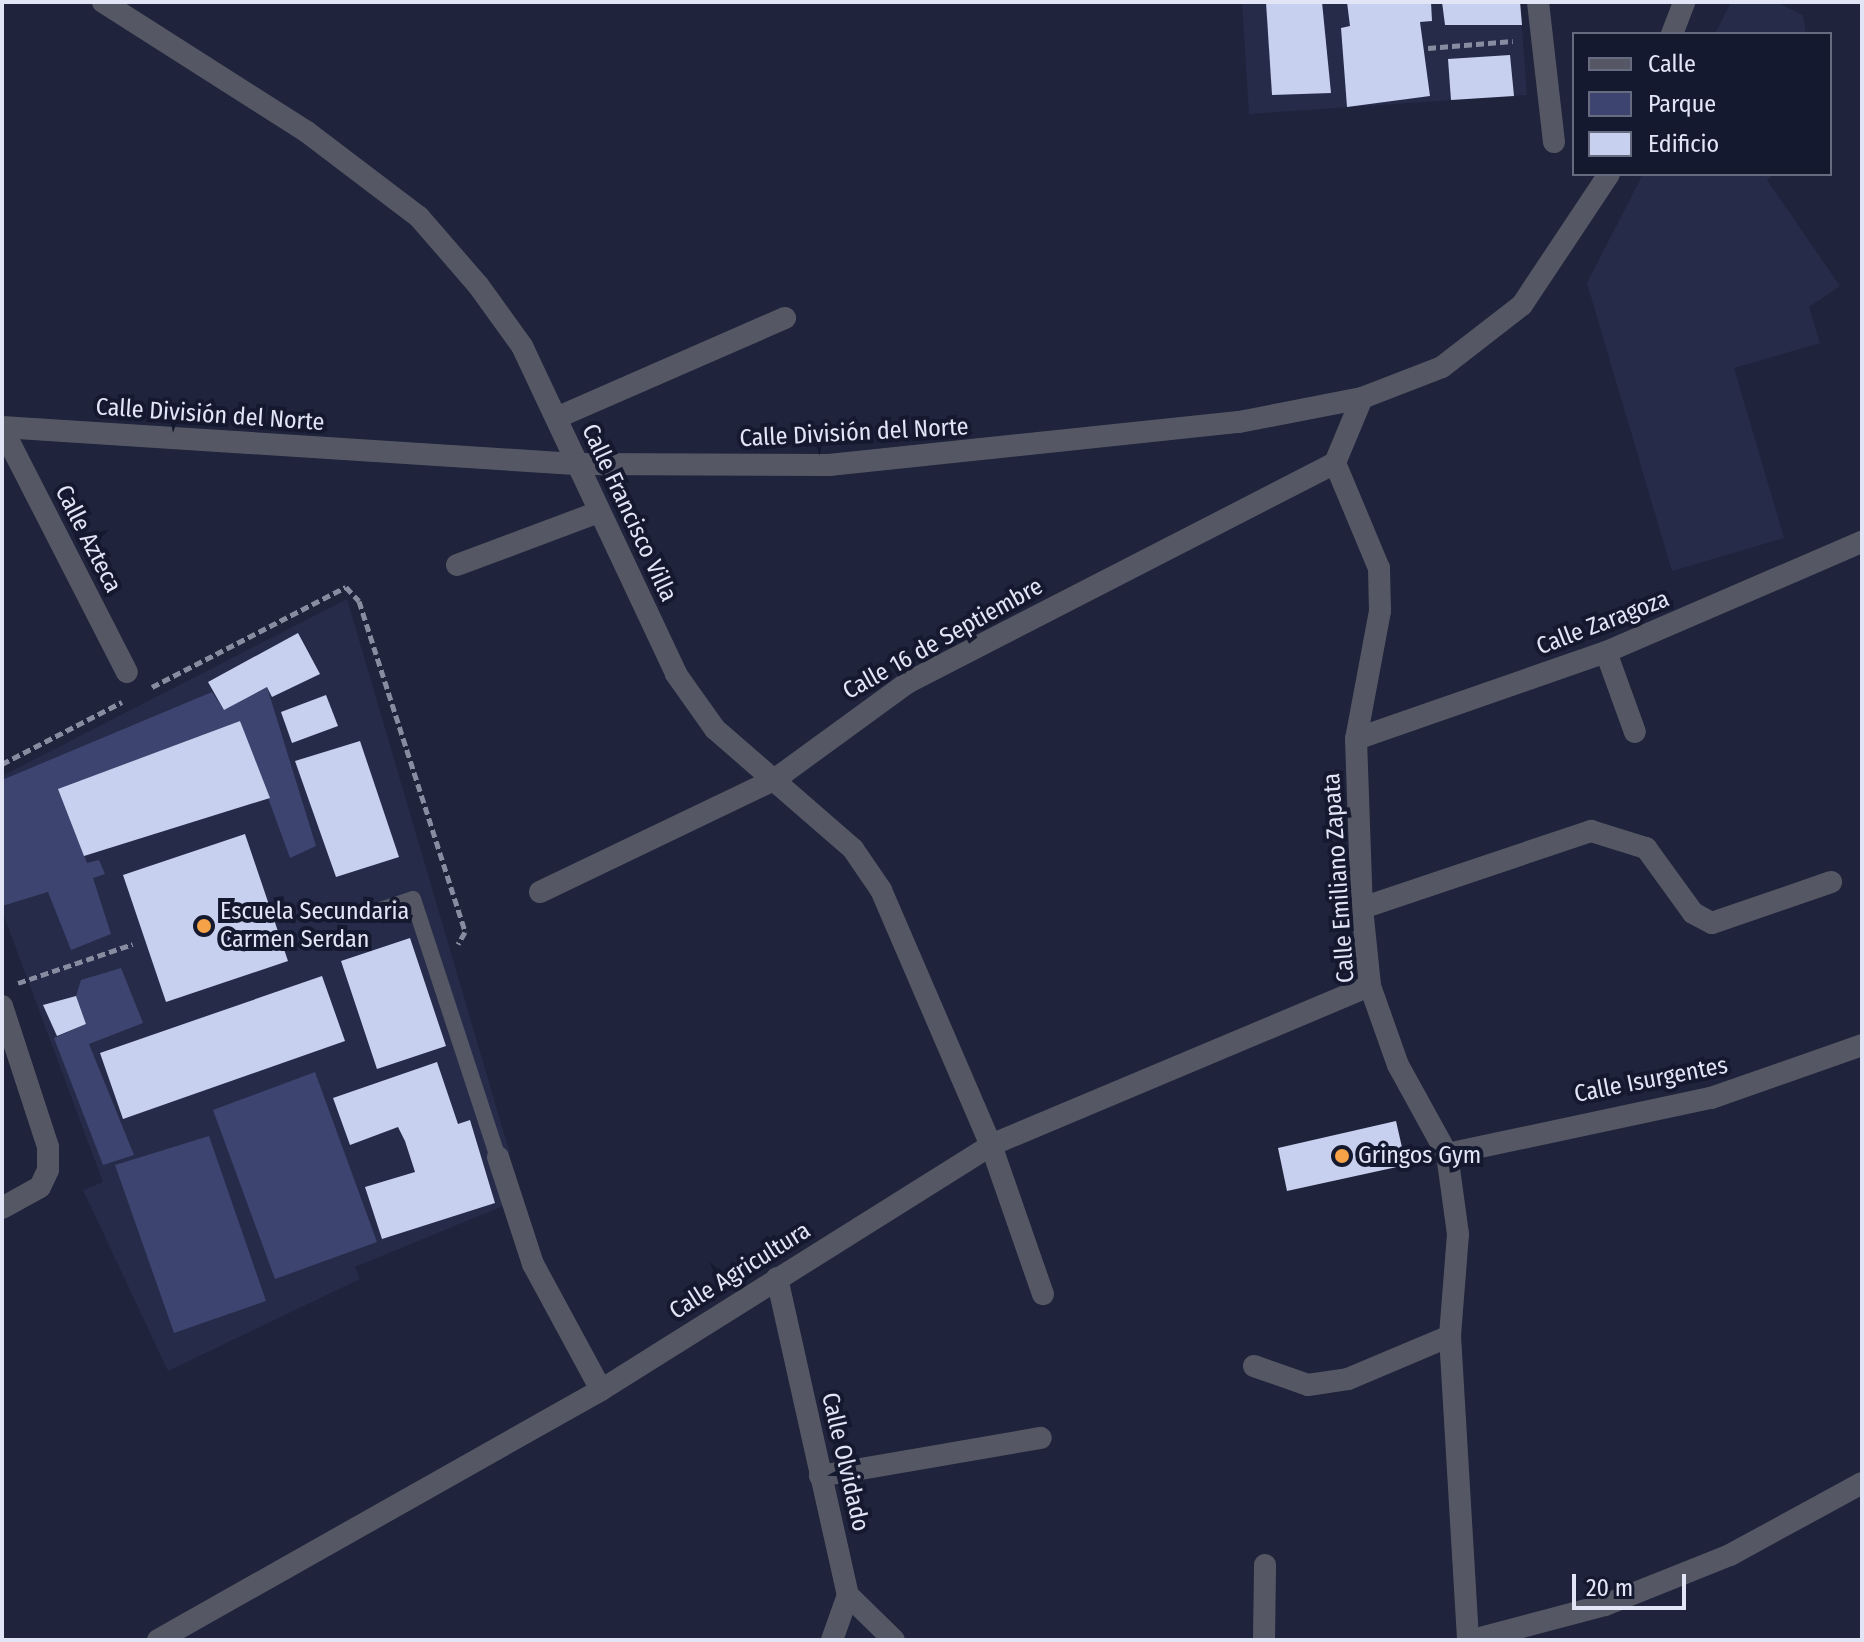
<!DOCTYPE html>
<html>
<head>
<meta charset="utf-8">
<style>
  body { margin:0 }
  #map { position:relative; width:1864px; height:1642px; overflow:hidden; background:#1f233b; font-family:"Fira Sans Condensed",sans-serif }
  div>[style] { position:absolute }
  .built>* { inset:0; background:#262b49 }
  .green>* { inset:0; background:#3d446f }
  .building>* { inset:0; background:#c8d0f0 }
  .path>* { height:5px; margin-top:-2.5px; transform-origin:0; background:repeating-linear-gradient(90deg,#888ca0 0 8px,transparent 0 12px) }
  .service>* { height:16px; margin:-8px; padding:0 8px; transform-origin:8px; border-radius:8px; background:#555864 }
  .minor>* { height:22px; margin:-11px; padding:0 11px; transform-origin:11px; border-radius:11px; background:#555864 }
  .tertiary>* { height:22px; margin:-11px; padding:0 11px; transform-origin:11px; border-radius:11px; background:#555864 }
  .dots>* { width:22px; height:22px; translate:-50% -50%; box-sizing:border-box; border:4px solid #151930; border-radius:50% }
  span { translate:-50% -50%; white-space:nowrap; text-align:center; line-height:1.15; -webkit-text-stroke:8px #151930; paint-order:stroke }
  .street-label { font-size:24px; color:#e1e5f5 }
  .poi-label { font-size:24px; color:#e1e5f5 }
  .left { translate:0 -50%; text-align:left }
  .frame { position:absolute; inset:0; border:4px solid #e1e5f5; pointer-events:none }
  .legend { position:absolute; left:1572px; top:32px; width:260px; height:144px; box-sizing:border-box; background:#151930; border:2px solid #676b7f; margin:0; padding:10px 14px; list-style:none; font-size:24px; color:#e1e5f5 }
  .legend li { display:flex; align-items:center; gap:16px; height:40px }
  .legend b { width:40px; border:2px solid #676b7f }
  .scale { position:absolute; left:1572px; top:1574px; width:114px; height:36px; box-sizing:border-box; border:4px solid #e1e5f5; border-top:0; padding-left:10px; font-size:24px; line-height:28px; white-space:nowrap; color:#e1e5f5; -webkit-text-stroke:6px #151930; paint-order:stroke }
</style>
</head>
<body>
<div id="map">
  <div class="built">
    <div style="clip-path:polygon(1242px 2px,1520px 2px,1527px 95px,1249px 114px)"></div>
    <div style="clip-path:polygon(1731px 2px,1776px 2px,1803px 15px,1806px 34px,1715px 34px)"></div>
    <div style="clip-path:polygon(1643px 174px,1774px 174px,1767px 180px,1840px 286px,1809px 307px,1820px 343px,1734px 368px,1784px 538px,1672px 571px,1587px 283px)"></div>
    <div style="clip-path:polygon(347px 599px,510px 1154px,488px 1161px,503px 1206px,355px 1267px,360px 1279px,168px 1371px,83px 1190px,103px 1182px,2px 911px,2px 776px)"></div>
  </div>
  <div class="green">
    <div style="clip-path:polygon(267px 687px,316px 846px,290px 858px,240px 721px,59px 789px,87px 863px,99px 860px,105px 874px,93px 878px,111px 934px,71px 950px,48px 892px,2px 906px,2px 780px,212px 692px,224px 710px)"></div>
    <div style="clip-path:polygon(121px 968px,143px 1023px,89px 1044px,134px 1155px,103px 1165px,54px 1038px,86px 1024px,76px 996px,81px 980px)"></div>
    <div style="clip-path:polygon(315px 1072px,377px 1242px,275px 1279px,213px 1110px)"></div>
    <div style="clip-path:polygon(209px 1136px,266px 1301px,174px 1333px,115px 1165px)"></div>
  </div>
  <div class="building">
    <div style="clip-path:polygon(1266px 2px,1322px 2px,1331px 93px,1272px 95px)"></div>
    <div style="clip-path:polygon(1347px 2px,1431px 2px,1432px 21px,1420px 22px,1430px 96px,1347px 107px,1341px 28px,1350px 26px)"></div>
    <div style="clip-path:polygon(1442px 2px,1520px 2px,1522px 25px,1445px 25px)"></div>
    <div style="clip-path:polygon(1510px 55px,1514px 96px,1451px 100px,1448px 59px)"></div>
    <div style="clip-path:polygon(298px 633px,320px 674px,272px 697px,267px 687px,224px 710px,208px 682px)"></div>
    <div style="clip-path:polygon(326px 695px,338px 726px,292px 743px,281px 712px)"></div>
    <div style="clip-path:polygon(240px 721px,270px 798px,84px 856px,58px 789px)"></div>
    <div style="clip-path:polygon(360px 741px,399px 857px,336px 877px,295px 761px)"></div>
    <div style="clip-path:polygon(245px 834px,288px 961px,166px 1002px,123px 875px)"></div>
    <div style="clip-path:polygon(410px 938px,446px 1046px,377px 1069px,341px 961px)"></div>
    <div style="clip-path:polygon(322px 976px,345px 1041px,123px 1119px,100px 1053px)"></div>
    <div style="clip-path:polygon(76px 996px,86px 1024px,57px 1036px,43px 1005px)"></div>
    <div style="clip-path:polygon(437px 1062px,458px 1124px,470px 1120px,495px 1203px,382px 1239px,365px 1187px,415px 1172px,405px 1141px,398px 1127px,350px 1145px,333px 1098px)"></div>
    <div style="clip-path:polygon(1396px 1121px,1406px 1165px,1287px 1191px,1278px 1148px)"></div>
  </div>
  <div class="path">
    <div style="left:1428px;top:48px;width:85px;rotate:-4.7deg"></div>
    <div style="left:152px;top:687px;width:218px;rotate:-27.3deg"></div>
    <div style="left:346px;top:587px;width:19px;rotate:47deg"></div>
    <div style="left:359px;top:601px;width:348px;rotate:72.2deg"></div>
    <div style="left:465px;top:932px;width:14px;rotate:120deg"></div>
    <div style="left:2px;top:764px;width:135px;rotate:-27.3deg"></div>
    <div style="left:18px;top:983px;width:121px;rotate:-18.7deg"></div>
  </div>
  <div class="service">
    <div style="left:371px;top:913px;width:44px;rotate:-18.4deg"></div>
    <div style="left:413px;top:899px;width:272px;rotate:71.8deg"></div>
  </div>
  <div class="minor">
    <div style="left:103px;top:2px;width:242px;rotate:32.5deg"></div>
    <div style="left:307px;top:132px;width:141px;rotate:37.2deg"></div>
    <div style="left:419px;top:217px;width:90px;rotate:49.1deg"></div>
    <div style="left:478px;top:285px;width:75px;rotate:54.2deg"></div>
    <div style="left:522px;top:346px;width:362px;rotate:64.8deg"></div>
    <div style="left:676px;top:674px;width:67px;rotate:54.7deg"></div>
    <div style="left:715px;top:729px;width:183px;rotate:41deg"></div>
    <div style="left:853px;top:849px;width:50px;rotate:55.7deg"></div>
    <div style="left:881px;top:890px;width:278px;rotate:66.7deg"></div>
    <div style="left:991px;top:1145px;width:158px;rotate:70.8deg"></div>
    <div style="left:1538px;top:2px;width:141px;rotate:83.5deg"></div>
    <div style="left:1362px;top:398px;width:70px;rotate:112.6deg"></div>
    <div style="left:1335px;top:463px;width:114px;rotate:67.3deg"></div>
    <div style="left:1379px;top:568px;width:43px;rotate:88.7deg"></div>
    <div style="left:1380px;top:611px;width:130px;rotate:100.6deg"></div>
    <div style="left:1356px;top:739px;width:169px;rotate:88deg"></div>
    <div style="left:1362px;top:908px;width:78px;rotate:84.1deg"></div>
    <div style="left:1370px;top:986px;width:84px;rotate:70.5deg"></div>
    <div style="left:1398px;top:1065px;width:102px;rotate:61.2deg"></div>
    <div style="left:1447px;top:1154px;width:81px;rotate:82.2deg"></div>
    <div style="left:1458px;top:1234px;width:102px;rotate:94.5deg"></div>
    <div style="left:1450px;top:1336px;width:305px;rotate:86.6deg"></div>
    <div style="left:556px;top:418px;width:250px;rotate:-23.6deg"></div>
    <div style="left:2px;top:428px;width:274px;rotate:62.9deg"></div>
    <div style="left:457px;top:565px;width:152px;rotate:-20.5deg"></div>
    <div style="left:1606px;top:652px;width:85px;rotate:70.1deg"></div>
    <div style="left:1356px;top:739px;width:265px;rotate:-19.2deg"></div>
    <div style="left:1606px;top:652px;width:279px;rotate:-23.3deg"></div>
    <div style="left:540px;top:892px;width:259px;rotate:-25.6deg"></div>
    <div style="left:774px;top:780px;width:165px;rotate:-36.1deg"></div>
    <div style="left:907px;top:683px;width:481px;rotate:-27.2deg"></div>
    <div style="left:1362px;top:908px;width:242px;rotate:-18.6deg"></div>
    <div style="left:1591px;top:831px;width:58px;rotate:17.2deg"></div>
    <div style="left:1646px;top:848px;width:80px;rotate:54.1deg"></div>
    <div style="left:1693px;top:913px;width:21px;rotate:28deg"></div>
    <div style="left:1712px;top:923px;width:126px;rotate:-19deg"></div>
    <div style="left:2px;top:1006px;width:148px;rotate:71.9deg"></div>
    <div style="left:48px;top:1147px;width:23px;rotate:90deg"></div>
    <div style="left:48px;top:1170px;width:19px;rotate:115deg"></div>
    <div style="left:40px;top:1187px;width:43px;rotate:151.1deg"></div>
    <div style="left:1447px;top:1154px;width:270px;rotate:-12deg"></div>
    <div style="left:1711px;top:1098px;width:160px;rotate:-19.3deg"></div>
    <div style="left:498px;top:1157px;width:113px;rotate:71.9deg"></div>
    <div style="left:533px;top:1264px;width:143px;rotate:61.6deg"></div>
    <div style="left:777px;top:1278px;width:325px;rotate:77.4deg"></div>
    <div style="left:848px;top:1595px;width:64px;rotate:44.4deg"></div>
    <div style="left:1254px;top:1366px;width:57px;rotate:19.4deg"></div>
    <div style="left:1308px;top:1385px;width:40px;rotate:-8.5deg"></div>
    <div style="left:1348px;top:1379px;width:111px;rotate:-22.9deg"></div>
    <div style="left:820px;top:1476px;width:224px;rotate:-9.8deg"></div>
    <div style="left:158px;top:1640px;width:509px;rotate:-29.44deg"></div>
    <div style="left:601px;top:1390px;width:461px;rotate:-32.1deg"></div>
    <div style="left:991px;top:1145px;width:411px;rotate:-22.8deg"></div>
    <div style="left:832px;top:1640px;width:48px;rotate:-70.4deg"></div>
    <div style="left:1264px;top:1640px;width:75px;rotate:-89.2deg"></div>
    <div style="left:1473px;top:1640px;width:137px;rotate:-14.9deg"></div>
    <div style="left:1605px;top:1605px;width:135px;rotate:-21.8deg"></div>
    <div style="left:1730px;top:1555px;width:150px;rotate:-28.6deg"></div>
  </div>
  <div class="tertiary">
    <div style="left:1672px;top:34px;width:34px;rotate:-69deg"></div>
    <div style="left:2px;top:427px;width:575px;rotate:3.69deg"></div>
    <div style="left:576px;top:464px;width:253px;rotate:0.2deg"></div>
    <div style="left:829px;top:465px;width:412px;rotate:-6deg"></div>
    <div style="left:1239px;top:422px;width:125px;rotate:-11deg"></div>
    <div style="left:1362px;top:398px;width:86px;rotate:-21.2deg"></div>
    <div style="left:1442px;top:367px;width:101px;rotate:-37.8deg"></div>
    <div style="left:1522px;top:305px;width:157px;rotate:-56.4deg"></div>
  </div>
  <div class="dots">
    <div style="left:204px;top:926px;background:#f6a246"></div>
    <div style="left:1342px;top:1156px;background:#f6a246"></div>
  </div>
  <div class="street-label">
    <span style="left:210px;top:415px;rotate:4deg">Calle División del Norte</span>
    <span style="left:854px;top:433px;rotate:-3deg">Calle División del Norte</span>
    <span style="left:629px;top:513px;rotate:65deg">Calle Francisco Villa</span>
    <span style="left:88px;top:539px;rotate:63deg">Calle Azteca</span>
    <span style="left:1603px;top:623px;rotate:-21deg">Calle Zaragoza</span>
    <span style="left:943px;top:639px;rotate:-29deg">Calle 16 de Septiembre</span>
    <span style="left:1339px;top:878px;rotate:-94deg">Calle Emiliano Zapata</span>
    <span style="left:1651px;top:1080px;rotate:-11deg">Calle Isurgentes</span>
    <span style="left:740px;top:1271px;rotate:-32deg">Calle Agricultura</span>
    <span style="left:845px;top:1462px;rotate:77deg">Calle Olvidado</span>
  </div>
  <div class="poi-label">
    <span class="left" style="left:220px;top:926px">Escuela Secundaria<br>Carmen Serdan</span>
    <span class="left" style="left:1358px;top:1156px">Gringos Gym</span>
  </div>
  <div class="frame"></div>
  <ul class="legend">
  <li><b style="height:10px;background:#555864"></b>Calle</li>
  <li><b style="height:22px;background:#3d446f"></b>Parque</li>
  <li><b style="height:22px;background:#c8d0f0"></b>Edificio</li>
  </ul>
  <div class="scale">20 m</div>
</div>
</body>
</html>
